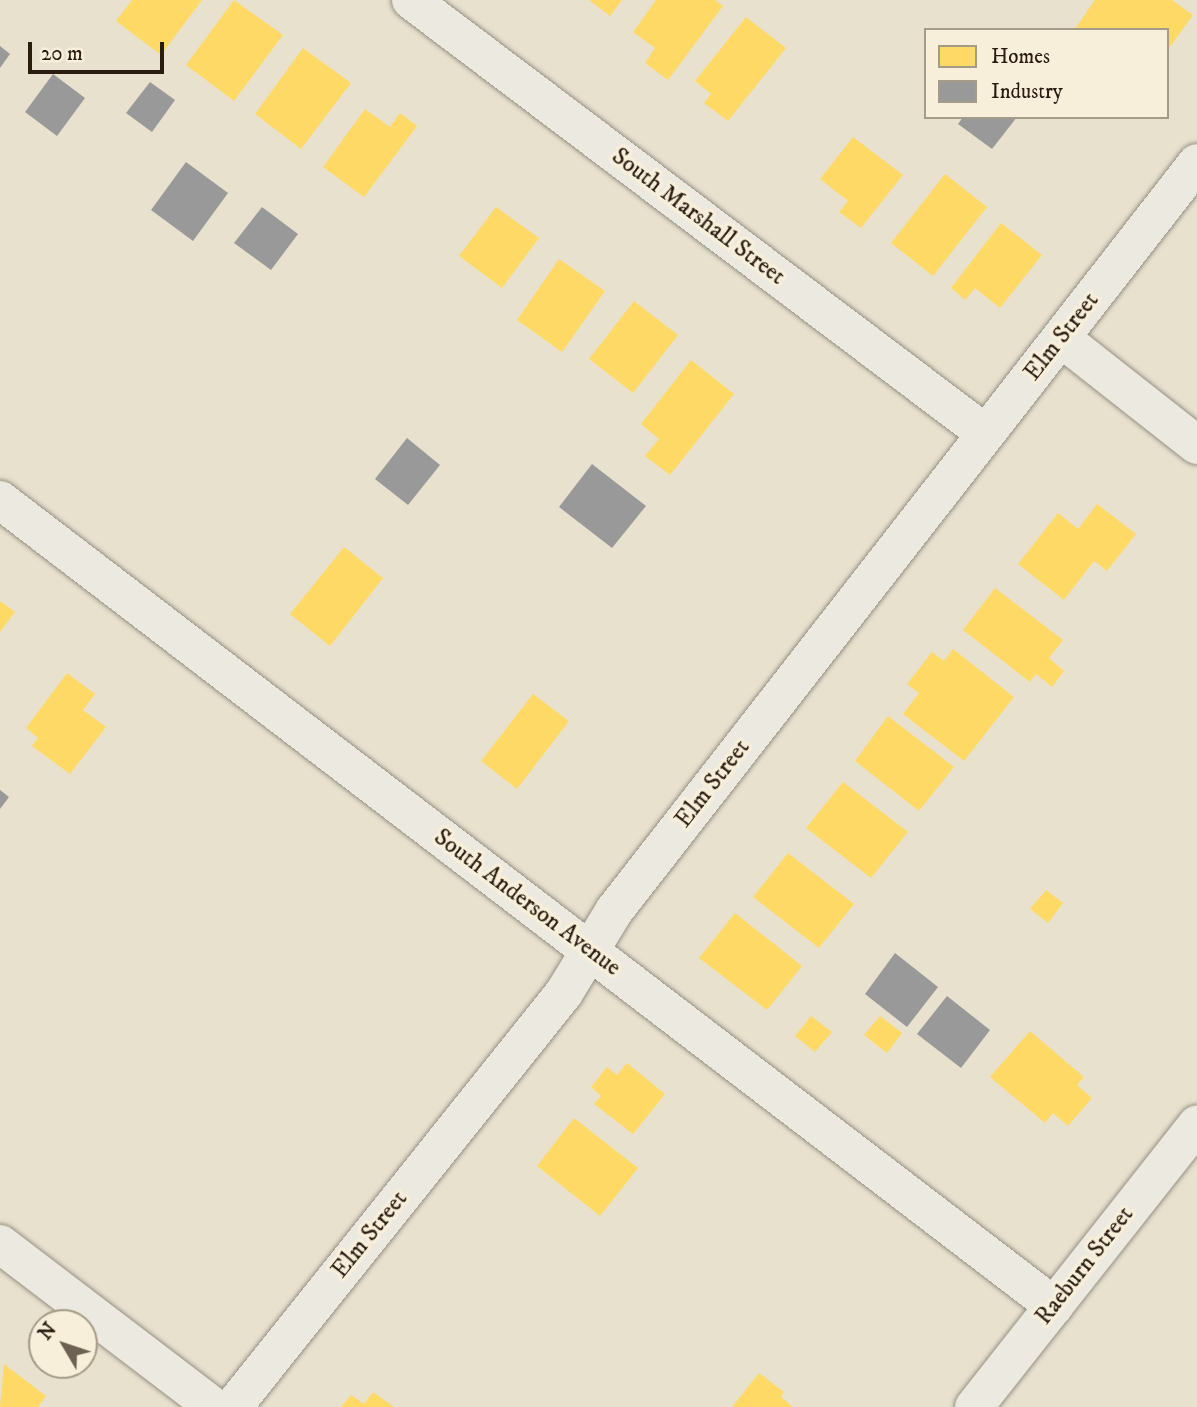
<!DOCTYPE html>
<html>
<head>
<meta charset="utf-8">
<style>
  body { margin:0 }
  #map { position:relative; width:1197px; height:1407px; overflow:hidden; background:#e8e1ce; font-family:"IM FELL DW Pica",serif }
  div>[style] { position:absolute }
  .homes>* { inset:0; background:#ffd966 }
  .industry>* { inset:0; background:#999 }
  .roads { filter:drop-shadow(0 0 2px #969084) drop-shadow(0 0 2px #969084) }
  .minor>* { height:38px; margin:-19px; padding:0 19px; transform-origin:19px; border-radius:19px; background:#ece9e0 }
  span { translate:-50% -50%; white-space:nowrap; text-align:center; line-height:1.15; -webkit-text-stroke:7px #f7efd9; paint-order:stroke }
  .street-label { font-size:24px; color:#2a1c11 }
  .legend { position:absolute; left:924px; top:28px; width:245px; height:91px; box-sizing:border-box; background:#f7efd9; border:2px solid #a59b89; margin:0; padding:9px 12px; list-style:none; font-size:21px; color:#2a1c11 }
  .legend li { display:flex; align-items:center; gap:14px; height:35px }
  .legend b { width:35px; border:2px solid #a59b89 }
  .north { position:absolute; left:28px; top:1309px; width:70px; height:70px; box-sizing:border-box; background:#f7efd9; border:2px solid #a59b89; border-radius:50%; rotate:309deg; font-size:19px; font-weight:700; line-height:28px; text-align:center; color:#2a1c11 }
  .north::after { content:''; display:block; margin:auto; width:24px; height:32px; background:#6c6153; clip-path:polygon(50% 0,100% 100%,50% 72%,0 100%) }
  .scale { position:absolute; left:28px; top:42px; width:136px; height:32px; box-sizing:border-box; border:4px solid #2a1c11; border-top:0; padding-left:9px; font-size:21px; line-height:24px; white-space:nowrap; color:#2a1c11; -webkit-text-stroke:5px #f7efd9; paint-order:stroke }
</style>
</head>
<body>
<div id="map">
  <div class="homes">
    <div style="clip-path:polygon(132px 0,202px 0,161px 55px,116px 21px)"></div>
    <div style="clip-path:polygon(234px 0,283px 35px,234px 101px,186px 65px)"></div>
    <div style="clip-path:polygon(589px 0,622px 0,610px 16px)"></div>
    <div style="clip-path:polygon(656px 0,715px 0,723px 6px,668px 80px,645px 63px,655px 48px,633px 32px)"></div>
    <div style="clip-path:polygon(1095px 0,1172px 0,1193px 15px,1167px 51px,1167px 30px,1074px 30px)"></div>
    <div style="clip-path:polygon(746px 17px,786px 48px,728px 121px,704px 103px,711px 94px,695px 81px)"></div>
    <div style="clip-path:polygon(303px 48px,351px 83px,301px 149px,255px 114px)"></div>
    <div style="clip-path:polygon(365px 109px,390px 127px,400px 113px,417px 126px,364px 197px,323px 167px)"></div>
    <div style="clip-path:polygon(853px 137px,903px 175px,861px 228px,839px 212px,848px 201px,820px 179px)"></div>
    <div style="clip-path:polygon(945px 174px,987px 207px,933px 276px,891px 243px)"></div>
    <div style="clip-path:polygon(496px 207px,539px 238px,502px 288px,459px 256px)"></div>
    <div style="clip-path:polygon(1001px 223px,1042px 255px,1000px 308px,975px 288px,965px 300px,951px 288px)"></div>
    <div style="clip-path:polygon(559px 259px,605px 291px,562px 352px,517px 320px)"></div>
    <div style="clip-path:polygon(634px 301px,678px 335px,633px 393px,589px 359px)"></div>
    <div style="clip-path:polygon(691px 360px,734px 394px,670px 475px,645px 456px,659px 439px,641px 424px)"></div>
    <div style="clip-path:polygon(1097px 504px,1136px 534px,1107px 571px,1094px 561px,1064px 600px,1018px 564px,1058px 513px,1078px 529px)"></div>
    <div style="clip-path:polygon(344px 547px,383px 578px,330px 646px,290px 614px)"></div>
    <div style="clip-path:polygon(995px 588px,1063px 640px,1049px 658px,1064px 671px,1052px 687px,1036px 674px,1030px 682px,963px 630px)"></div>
    <div style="clip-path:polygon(0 601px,15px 612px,0 632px)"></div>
    <div style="clip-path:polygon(953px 649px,1014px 697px,964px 761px,903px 714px,919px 693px,907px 684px,932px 652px,944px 661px)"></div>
    <div style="clip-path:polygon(67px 673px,95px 694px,83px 710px,106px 727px,70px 774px,32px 746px,38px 738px,26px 728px)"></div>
    <div style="clip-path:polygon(533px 694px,569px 721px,517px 789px,481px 761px)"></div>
    <div style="clip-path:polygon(888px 716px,954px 767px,919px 811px,855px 761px)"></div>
    <div style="clip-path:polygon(843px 782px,908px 832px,871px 878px,806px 828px)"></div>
    <div style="clip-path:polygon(788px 853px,854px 904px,819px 948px,753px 897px)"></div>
    <div style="clip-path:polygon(1046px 890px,1063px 903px,1048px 923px,1030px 909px)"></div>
    <div style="clip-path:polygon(735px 913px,802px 966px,767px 1010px,699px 958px)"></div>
    <div style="clip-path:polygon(811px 1016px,832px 1032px,815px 1052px,795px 1036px)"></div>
    <div style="clip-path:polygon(880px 1016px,902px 1033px,887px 1053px,864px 1035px)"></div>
    <div style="clip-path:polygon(1030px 1031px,1084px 1077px,1077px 1085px,1092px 1098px,1068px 1126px,1053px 1113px,1045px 1123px,990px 1077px)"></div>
    <div style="clip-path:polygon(627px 1063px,665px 1094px,633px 1134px,594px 1104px,601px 1096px,591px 1087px,607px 1067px,617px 1075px)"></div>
    <div style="clip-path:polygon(574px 1118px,638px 1168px,600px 1216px,537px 1166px)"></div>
    <div style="clip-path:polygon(4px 1364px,46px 1396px,38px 1407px,0 1407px)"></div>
    <div style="clip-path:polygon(759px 1373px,784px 1392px,781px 1397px,793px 1407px,732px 1407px)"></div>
    <div style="clip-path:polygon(373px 1392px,394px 1407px,341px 1407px,351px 1395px,364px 1404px)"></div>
  </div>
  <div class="industry">
    <div style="clip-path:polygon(0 46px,10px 54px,0 68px)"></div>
    <div style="clip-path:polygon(53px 74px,85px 98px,57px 136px,25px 112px)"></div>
    <div style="clip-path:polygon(150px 82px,175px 100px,152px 132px,126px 113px)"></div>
    <div style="clip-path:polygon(963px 117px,1017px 117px,992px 149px,958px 124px)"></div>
    <div style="clip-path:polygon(186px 162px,228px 193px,193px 241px,151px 210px)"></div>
    <div style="clip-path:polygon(262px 207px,298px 234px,271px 270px,234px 243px)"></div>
    <div style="clip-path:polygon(407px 438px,440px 465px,408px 505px,375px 479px)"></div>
    <div style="clip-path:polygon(592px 464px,646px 506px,612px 548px,559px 507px)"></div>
    <div style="clip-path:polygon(0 790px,9px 797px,0 809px)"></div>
    <div style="clip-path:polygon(895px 953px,938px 987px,907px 1027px,865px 994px)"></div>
    <div style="clip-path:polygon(947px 996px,990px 1030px,961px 1068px,917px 1034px)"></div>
  </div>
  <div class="roads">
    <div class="minor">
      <div style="left:411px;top:0;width:720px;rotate:37.04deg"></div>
      <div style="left:1061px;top:338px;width:173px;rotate:38.2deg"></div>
      <div style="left:0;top:500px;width:1327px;rotate:37.41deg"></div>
      <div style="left:0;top:1244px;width:269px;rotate:37.3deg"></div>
      <div style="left:233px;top:1407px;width:530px;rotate:-51.36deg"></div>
      <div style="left:564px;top:993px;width:96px;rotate:-58.6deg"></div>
      <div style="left:614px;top:911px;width:948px;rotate:-52.07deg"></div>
      <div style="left:974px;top:1407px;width:360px;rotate:-51.7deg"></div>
    </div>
  </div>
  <div class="street-label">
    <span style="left:698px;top:217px;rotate:37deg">South Marshall Street</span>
    <span style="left:1062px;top:337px;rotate:-52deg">Elm Street</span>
    <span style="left:713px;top:784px;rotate:-52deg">Elm Street</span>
    <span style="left:527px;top:903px;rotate:37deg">South Anderson Avenue</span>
    <span style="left:370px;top:1235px;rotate:-51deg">Elm Street</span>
    <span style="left:1085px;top:1266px;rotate:-52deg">Raeburn Street</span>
  </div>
  <ul class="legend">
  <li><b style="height:19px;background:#ffd966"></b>Homes</li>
  <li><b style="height:19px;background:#999"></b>Industry</li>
  </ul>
  <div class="north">N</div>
  <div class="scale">20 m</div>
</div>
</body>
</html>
